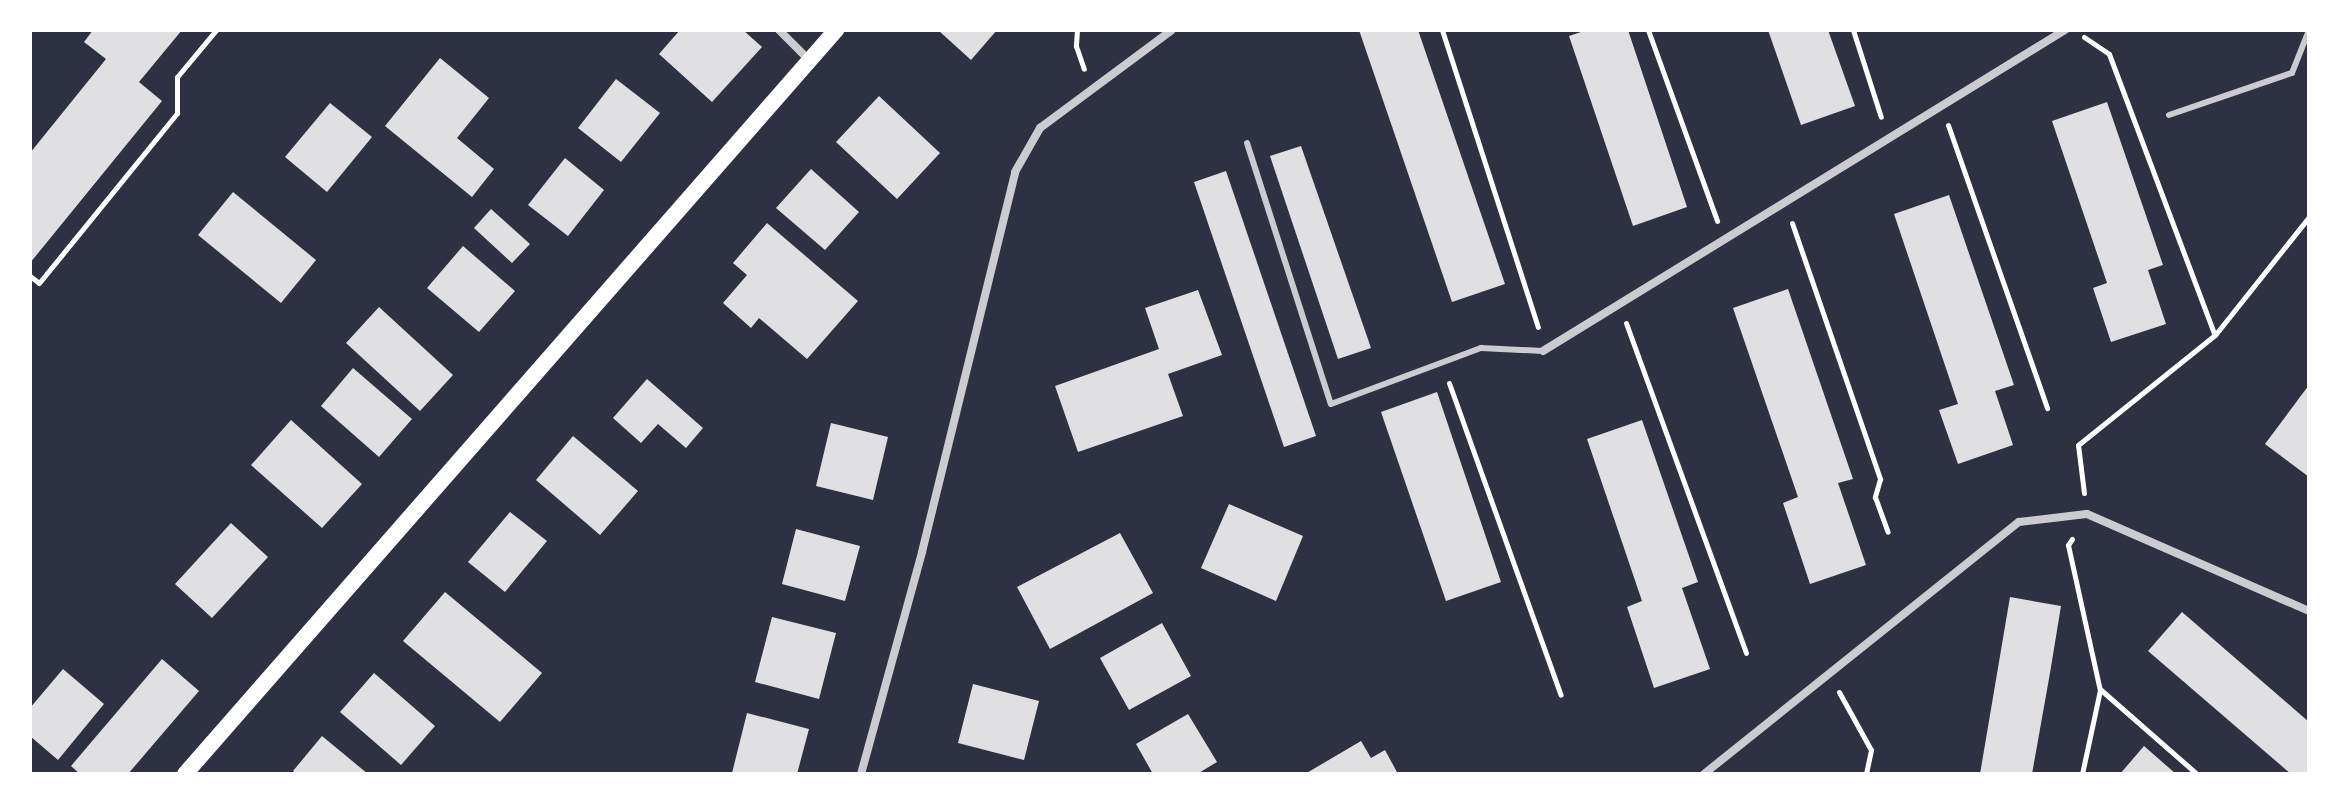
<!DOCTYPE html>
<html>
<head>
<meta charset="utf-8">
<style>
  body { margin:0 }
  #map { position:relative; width:2339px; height:804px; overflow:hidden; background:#2d3142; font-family:Lora,serif }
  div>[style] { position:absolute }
  .building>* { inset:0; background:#e0e0e3 }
  .path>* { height:5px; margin:-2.5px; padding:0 2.5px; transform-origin:2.5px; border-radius:2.5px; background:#fff }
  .service>* { height:6px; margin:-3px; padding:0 3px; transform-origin:3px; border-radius:3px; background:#caccd0 }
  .minor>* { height:8px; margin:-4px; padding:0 4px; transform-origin:4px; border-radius:4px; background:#caccd0 }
  .secondary>* { height:16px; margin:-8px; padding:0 8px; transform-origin:8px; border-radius:8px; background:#fff }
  span { translate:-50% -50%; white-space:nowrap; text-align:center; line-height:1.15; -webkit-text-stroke:6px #fff; paint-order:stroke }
  .frame { position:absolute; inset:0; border:32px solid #fff; pointer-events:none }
</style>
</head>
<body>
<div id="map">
  <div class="building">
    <div style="clip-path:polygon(93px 30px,182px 30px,139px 82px,162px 101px,30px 263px,30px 153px,106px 59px,84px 42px)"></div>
    <div style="clip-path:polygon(680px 30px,743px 30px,762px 47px,712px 102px,659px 54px)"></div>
    <div style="clip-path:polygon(938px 30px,997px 30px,971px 60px)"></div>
    <div style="clip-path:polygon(1359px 30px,1418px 30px,1505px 284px,1452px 302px)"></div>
    <div style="clip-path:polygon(1587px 30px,1628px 30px,1687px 207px,1633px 226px,1569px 36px)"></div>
    <div style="clip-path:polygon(1768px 30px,1828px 30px,1855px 106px,1801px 125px)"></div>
    <div style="clip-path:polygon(440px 58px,489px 98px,457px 138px,494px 169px,472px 197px,385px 126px)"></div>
    <div style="clip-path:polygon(616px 79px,660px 113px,621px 162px,578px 128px)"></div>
    <div style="clip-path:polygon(879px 96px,940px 153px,897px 199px,836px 142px)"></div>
    <div style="clip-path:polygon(2107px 102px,2163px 265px,2148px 270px,2166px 324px,2111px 342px,2093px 288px,2107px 283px,2052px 121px)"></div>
    <div style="clip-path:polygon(330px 103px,372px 137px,327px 192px,285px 157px)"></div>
    <div style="clip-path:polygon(1301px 146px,1371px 348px,1338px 359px,1270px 156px)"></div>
    <div style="clip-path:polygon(565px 158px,604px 190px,568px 236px,528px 205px)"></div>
    <div style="clip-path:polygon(811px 169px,859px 212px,825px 250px,776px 208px)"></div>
    <div style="clip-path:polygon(1226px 171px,1316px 436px,1284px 447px,1194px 182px)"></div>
    <div style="clip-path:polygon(233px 192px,316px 260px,281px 303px,198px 235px)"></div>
    <div style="clip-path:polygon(1949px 195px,2014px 385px,1995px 391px,2013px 445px,1958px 464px,1939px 410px,1958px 404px,1894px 214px)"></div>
    <div style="clip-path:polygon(491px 209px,530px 244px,512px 263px,474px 228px)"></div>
    <div style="clip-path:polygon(767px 223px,858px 301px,807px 359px,759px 318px,751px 328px,723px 303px,747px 275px,733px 263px)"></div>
    <div style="clip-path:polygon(463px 246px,515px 291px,479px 332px,427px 288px)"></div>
    <div style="clip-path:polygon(1788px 289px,1853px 479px,1838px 483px,1866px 565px,1810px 584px,1783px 503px,1798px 497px,1733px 308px)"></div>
    <div style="clip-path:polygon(1198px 290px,1222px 355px,1168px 374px,1183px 416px,1078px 452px,1055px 386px,1159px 349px,1145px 308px)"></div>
    <div style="clip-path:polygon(379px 307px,453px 375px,420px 411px,346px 343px)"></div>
    <div style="clip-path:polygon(353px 368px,412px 419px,379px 457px,321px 406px)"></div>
    <div style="clip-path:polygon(647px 379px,703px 428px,686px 448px,658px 424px,641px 443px,613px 418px)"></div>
    <div style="clip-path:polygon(2309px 385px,2309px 477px,2265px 444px)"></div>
    <div style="clip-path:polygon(1437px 392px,1501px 582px,1446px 601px,1381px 412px)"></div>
    <div style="clip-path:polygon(291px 420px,362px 484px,322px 528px,251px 465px)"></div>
    <div style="clip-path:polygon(1642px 420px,1698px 582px,1682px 588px,1710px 669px,1654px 688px,1627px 607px,1642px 601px,1587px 439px)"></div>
    <div style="clip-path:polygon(831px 423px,888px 437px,873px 500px,816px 486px)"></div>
    <div style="clip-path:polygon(573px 436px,638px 491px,600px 535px,536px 480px)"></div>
    <div style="clip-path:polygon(1229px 504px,1303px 536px,1276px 601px,1201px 568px)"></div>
    <div style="clip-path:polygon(510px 512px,547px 541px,505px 592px,468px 562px)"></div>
    <div style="clip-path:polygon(231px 523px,268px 557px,212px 618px,175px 584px)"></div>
    <div style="clip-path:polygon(796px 529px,860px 546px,845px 601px,782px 584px)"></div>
    <div style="clip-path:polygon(1120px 533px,1153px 593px,1050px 649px,1017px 587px)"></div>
    <div style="clip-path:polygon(445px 592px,542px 673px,500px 722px,403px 641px)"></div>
    <div style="clip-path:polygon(2010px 597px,2061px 606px,2050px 673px,2032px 774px,1980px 774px)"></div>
    <div style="clip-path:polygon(2182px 612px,2309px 722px,2309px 774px,2291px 774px,2148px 651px)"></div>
    <div style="clip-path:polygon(772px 617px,836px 633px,819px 699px,755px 682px)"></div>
    <div style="clip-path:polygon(1162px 623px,1191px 676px,1129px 710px,1100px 658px)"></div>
    <div style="clip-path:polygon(162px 659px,199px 691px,128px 774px,80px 774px,71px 766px)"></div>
    <div style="clip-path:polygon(63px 669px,104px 704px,58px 760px,30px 736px,30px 708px)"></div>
    <div style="clip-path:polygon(374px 673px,435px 726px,401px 765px,340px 712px)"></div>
    <div style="clip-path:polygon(973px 684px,1039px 701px,1024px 760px,958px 743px)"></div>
    <div style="clip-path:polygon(747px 713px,809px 729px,797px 774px,732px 773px)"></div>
    <div style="clip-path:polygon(1188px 714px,1217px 762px,1197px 774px,1153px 774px,1136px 744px)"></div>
    <div style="clip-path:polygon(322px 736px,368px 774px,297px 774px,293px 771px)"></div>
    <div style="clip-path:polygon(1361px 741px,1371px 758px,1385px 750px,1398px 774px,1305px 774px)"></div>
    <div style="clip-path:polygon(2144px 746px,2176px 774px,2120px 774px)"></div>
  </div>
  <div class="path">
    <div style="left:1077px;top:30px;width:16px;rotate:94deg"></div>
    <div style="left:1076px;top:46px;width:24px;rotate:71deg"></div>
    <div style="left:1442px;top:30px;width:312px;rotate:72.1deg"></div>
    <div style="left:1648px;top:30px;width:203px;rotate:70.1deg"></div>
    <div style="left:1853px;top:30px;width:91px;rotate:72.2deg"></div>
    <div style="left:2084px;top:37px;width:30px;rotate:34deg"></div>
    <div style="left:2109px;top:54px;width:299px;rotate:69.4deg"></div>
    <div style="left:1948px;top:125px;width:300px;rotate:70.7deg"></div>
    <div style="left:1792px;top:223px;width:271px;rotate:71deg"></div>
    <div style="left:1880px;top:479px;width:19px;rotate:106deg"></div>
    <div style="left:1875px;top:497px;width:37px;rotate:70deg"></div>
    <div style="left:30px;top:276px;width:11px;rotate:38deg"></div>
    <div style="left:39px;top:283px;width:219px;rotate:-50.9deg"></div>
    <div style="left:177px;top:113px;width:36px;rotate:-90deg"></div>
    <div style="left:177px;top:77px;width:61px;rotate:-50.3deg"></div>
    <div style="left:1626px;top:323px;width:351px;rotate:70deg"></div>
    <div style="left:1449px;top:383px;width:331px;rotate:70.3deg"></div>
    <div style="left:2084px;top:493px;width:48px;rotate:-97.1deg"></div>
    <div style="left:2078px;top:445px;width:176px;rotate:-38.8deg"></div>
    <div style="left:2215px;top:335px;width:151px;rotate:-51.5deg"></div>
    <div style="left:2072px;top:539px;width:7px;rotate:124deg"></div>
    <div style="left:2068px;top:545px;width:148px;rotate:77.6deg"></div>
    <div style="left:2100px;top:690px;width:86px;rotate:102.1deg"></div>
    <div style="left:2101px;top:690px;width:128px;rotate:41.2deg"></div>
    <div style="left:1839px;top:692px;width:66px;rotate:61.1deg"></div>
    <div style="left:1871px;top:750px;width:25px;rotate:102deg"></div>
  </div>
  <div class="service">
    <div style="left:2169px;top:115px;width:130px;rotate:-18.9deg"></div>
    <div style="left:2292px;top:73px;width:46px;rotate:-68.4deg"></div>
    <div style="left:1247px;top:143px;width:274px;rotate:72.2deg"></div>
    <div style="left:1331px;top:404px;width:160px;rotate:-20.5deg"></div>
    <div style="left:1481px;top:348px;width:62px;rotate:2.8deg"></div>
  </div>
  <div class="minor">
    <div style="left:779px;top:30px;width:42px;rotate:45deg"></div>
    <div style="left:1543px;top:351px;width:613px;rotate:-31.59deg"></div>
    <div style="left:861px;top:774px;width:230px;rotate:-74.6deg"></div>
    <div style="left:922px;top:552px;width:391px;rotate:-76.2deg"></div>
    <div style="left:1015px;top:172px;width:51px;rotate:-60.4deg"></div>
    <div style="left:1040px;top:128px;width:164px;rotate:-36.6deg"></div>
    <div style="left:1704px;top:774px;width:403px;rotate:-38.7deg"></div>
    <div style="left:2019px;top:522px;width:68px;rotate:-6.7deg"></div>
    <div style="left:2087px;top:514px;width:242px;rotate:23.6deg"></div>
  </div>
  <div class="secondary">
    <div style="left:185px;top:774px;width:989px;rotate:-48.81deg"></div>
  </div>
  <div class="frame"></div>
</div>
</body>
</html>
